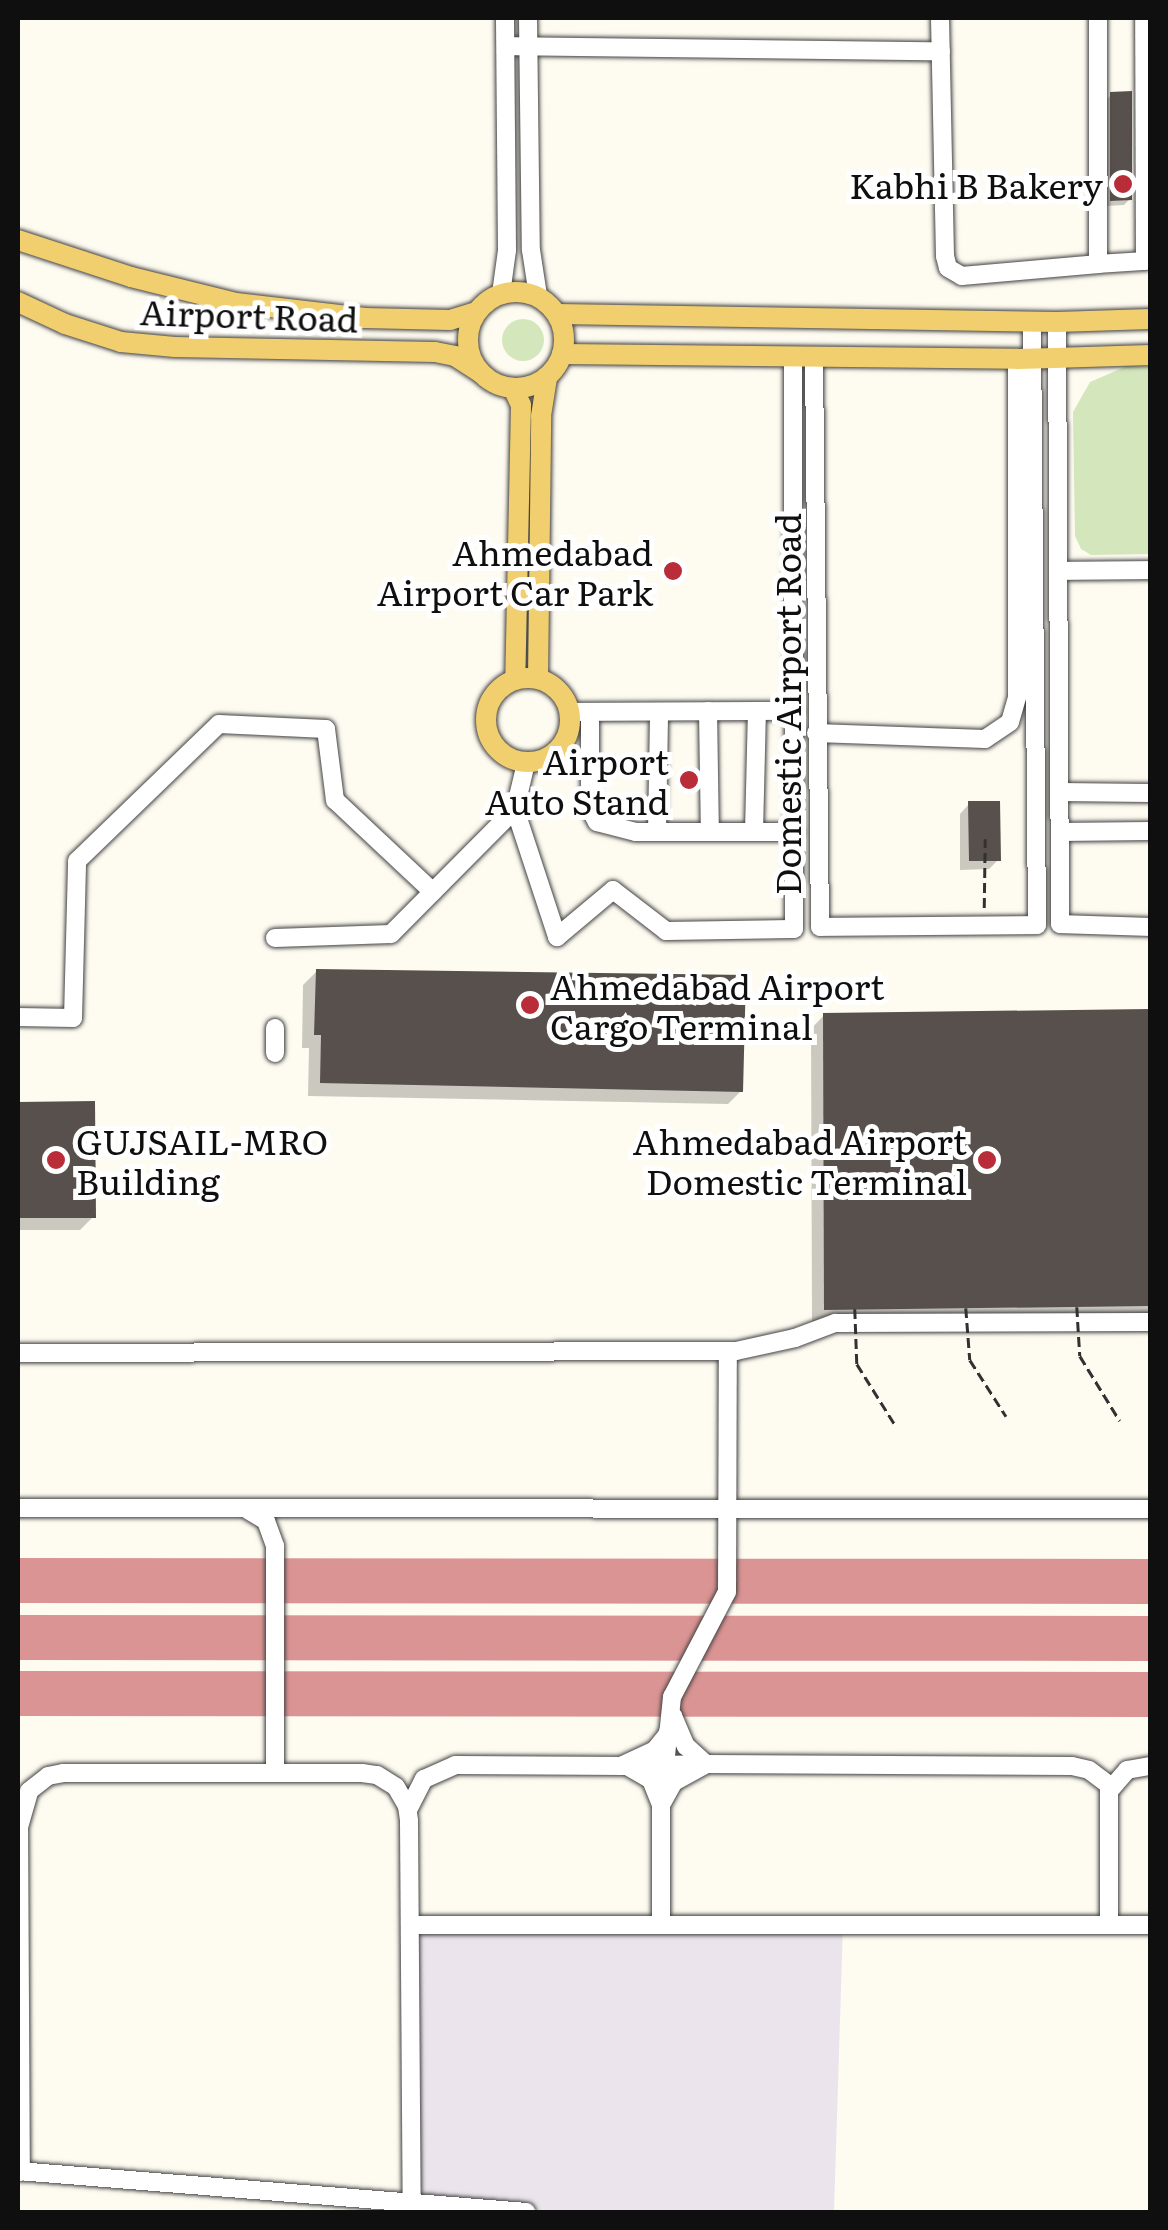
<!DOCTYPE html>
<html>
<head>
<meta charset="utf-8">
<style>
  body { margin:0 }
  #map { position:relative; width:1168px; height:2230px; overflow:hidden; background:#fefbf1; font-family:Literata,serif }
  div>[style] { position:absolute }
  .industrial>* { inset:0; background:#ece4ed }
  .green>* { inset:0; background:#d4e7bc }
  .round { border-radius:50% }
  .shadow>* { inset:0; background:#0003 }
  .taxiway>* { height:45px; margin:-22.5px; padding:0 22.5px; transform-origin:22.5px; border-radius:22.5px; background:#db9494 }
  .building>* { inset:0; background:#57504c }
  .path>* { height:2.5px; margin-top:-1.25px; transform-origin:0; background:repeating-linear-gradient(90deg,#313131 0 10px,transparent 0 15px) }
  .roads { filter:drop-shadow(0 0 2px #424242) drop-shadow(0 0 2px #424242) }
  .minor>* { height:18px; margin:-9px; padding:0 9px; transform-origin:9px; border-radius:9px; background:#fff }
  .major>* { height:20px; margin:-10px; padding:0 10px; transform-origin:10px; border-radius:10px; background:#f1ce6e }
  .major>.ring { margin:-10px; padding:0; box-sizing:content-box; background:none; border:20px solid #f1ce6e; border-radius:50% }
  .path-bridge>* { height:2.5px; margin-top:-1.25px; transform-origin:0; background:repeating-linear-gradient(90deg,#313131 0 10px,transparent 0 15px) }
  .dots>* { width:28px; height:28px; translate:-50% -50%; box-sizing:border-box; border:5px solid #fff; border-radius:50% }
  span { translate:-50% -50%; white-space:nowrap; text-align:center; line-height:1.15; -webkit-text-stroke:10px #fff; paint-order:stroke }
  .poi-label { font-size:35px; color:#0f0f0f }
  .right { translate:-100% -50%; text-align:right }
  .left { translate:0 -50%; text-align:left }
  .street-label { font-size:35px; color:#0f0f0f }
  .frame { position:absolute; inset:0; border:20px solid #0f0f0f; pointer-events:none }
</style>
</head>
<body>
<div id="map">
  <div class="industrial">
    <div style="clip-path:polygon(410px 1925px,843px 1925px,834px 2212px,524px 2212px,412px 2203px)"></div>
  </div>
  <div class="green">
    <div class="round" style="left:502px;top:319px;width:42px;height:42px"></div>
    <div style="clip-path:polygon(1127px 366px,1150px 367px,1150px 554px,1091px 555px,1081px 549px,1075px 536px,1073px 412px,1090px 382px)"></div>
  </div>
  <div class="shadow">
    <div style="clip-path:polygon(1112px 94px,1130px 199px,1124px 205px,1106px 206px,1106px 100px)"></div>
    <div style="clip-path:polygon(969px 804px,998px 860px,989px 869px,960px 870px,960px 814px)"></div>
    <div style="clip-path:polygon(317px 971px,741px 1091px,728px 1104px,308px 1096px,309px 1048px,302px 1048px,303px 985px)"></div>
    <div style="clip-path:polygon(1150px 1012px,1150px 1318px,812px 1322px,811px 1029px,824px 1015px)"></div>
    <div style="clip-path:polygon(18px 1104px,92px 1104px,93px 1217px,80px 1230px,18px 1230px)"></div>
  </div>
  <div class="taxiway">
    <div style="left:18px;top:1580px;width:1132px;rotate:0.05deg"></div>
    <div style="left:18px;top:1637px;width:1132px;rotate:0.05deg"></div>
    <div style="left:18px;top:1693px;width:1132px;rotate:0.05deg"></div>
  </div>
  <div class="building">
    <div style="clip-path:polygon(1132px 91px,1132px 200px,1110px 201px,1110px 92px)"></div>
    <div style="clip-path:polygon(968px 801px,1000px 801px,1001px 861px,969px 861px)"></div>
    <div style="clip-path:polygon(316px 969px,746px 975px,743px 1092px,320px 1083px,321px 1035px,314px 1035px)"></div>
    <div style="clip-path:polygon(1150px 1009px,1150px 1306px,824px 1310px,823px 1013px)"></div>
    <div style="clip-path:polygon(95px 1101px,96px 1218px,18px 1218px,18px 1102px)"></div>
  </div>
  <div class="path">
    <div style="left:984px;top:908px;width:69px;rotate:-89.2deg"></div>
  </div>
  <div class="roads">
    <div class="minor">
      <div style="left:528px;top:18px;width:232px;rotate:89.3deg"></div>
      <div style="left:531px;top:250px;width:47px;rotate:81.3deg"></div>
      <div style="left:940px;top:18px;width:238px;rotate:88.8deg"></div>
      <div style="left:945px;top:256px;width:12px;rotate:76deg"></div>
      <div style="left:948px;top:268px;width:16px;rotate:30deg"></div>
      <div style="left:962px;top:276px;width:137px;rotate:-5deg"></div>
      <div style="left:1098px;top:264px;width:246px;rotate:-90deg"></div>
      <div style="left:506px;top:46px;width:435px;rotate:0.7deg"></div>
      <div style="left:1098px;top:264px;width:47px;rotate:-3.7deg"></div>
      <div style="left:1145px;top:261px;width:243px;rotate:-90.2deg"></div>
      <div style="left:501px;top:294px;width:44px;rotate:-82.2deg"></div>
      <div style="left:507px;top:250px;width:232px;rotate:-90.5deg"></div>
      <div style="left:1057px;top:322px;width:602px;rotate:89.71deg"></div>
      <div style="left:1060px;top:924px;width:90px;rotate:1.9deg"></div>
      <div style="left:814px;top:358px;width:569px;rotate:89.4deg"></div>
      <div style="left:820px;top:927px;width:217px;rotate:-0.5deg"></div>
      <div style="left:1037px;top:925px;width:603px;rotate:-90.48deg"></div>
      <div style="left:1058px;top:571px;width:92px;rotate:-0.6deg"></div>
      <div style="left:708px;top:711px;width:121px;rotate:89.1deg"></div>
      <div style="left:569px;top:712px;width:226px;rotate:-0.3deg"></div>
      <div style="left:590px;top:712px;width:97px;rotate:90deg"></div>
      <div style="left:590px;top:809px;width:15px;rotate:62deg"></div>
      <div style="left:597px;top:822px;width:40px;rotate:14.4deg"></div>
      <div style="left:636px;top:832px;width:159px"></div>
      <div style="left:816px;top:733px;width:169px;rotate:2deg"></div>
      <div style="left:985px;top:739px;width:30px;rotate:-34deg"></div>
      <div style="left:1010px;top:722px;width:26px;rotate:-74deg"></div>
      <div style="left:1017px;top:697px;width:338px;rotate:-90deg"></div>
      <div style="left:526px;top:763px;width:47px;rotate:103.4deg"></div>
      <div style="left:515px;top:809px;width:135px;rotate:71.8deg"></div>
      <div style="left:557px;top:937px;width:73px;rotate:-40deg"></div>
      <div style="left:613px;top:890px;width:67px;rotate:37.7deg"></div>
      <div style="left:666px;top:931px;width:128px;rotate:-0.9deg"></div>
      <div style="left:794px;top:929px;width:571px;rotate:-90.1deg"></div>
      <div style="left:1059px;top:792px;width:91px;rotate:0.6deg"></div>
      <div style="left:657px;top:832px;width:120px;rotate:-89deg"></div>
      <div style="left:754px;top:832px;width:121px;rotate:-88.6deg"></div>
      <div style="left:1060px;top:832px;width:90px;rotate:-0.6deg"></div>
      <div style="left:275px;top:938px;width:116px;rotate:-2deg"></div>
      <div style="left:391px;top:934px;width:176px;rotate:-45.2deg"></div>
      <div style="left:18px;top:1017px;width:55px;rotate:1deg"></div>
      <div style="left:73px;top:1018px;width:157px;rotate:-88.5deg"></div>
      <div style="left:77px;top:861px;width:197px;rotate:-44deg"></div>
      <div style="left:219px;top:724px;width:107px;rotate:2.7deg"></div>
      <div style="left:326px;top:729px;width:72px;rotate:82.8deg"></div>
      <div style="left:335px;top:800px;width:134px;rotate:43.2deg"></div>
      <div style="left:275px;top:1028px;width:25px;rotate:90deg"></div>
      <div style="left:18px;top:1353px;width:718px;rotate:-0.16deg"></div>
      <div style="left:736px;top:1351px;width:60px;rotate:-12.4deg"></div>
      <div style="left:795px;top:1338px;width:43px;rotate:-20.6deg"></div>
      <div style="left:835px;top:1323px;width:315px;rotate:-0.2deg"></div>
      <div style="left:18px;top:1508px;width:1132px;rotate:0.05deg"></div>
      <div style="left:248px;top:1510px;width:21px;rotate:31deg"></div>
      <div style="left:266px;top:1521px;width:27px;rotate:70deg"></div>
      <div style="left:275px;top:1546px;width:227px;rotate:90deg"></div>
      <div style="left:673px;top:1716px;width:33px;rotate:67deg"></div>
      <div style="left:686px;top:1746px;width:27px;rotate:42deg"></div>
      <div style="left:706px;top:1764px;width:85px;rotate:178.7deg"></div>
      <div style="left:621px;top:1766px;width:38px;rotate:-25deg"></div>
      <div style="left:655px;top:1750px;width:19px;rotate:-51deg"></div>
      <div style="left:667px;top:1735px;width:20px;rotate:-72deg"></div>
      <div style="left:1109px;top:1791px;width:28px;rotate:-49deg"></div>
      <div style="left:1127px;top:1770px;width:23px;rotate:-10deg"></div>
      <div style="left:408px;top:1810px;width:35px;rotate:-63deg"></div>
      <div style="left:424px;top:1779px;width:34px;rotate:-24deg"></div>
      <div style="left:455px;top:1765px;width:172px;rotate:0.3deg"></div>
      <div style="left:627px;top:1766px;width:28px;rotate:30deg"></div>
      <div style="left:651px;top:1780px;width:27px;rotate:68deg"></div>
      <div style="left:661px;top:1805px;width:109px;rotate:-84.2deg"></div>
      <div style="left:672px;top:1697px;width:119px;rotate:-62.4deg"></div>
      <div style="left:727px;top:1592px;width:241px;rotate:-89.8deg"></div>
      <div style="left:19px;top:1817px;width:355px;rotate:89.7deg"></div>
      <div style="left:19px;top:1827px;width:37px;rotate:-74deg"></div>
      <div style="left:29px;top:1791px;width:24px;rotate:-38deg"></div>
      <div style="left:48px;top:1776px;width:15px;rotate:-11deg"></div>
      <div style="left:63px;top:1773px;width:299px"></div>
      <div style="left:362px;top:1773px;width:15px;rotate:8deg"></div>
      <div style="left:377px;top:1775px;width:22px;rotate:32deg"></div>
      <div style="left:396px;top:1787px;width:22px;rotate:60deg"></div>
      <div style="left:407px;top:1806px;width:15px;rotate:82deg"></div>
      <div style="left:409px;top:1821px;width:382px;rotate:89.6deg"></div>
      <div style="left:410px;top:1925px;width:740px"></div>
      <div style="left:661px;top:1925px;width:120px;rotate:-90deg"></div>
      <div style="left:661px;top:1805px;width:26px;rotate:-61deg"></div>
      <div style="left:674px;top:1782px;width:37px;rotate:-29deg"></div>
      <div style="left:706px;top:1764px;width:366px;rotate:0.3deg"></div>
      <div style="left:1072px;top:1766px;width:17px;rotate:13deg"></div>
      <div style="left:1089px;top:1770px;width:25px;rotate:37deg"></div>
      <div style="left:1109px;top:1785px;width:140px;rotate:90deg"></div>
      <div style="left:18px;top:2171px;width:510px;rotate:4.61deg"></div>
    </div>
    <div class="major">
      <div style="left:18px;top:240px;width:119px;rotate:18.1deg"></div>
      <div style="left:131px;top:277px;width:108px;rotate:13.9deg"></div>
      <div style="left:236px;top:303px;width:130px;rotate:6.6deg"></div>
      <div style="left:365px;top:318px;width:85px;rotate:1.3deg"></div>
      <div style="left:450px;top:320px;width:28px;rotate:-17deg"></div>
      <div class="ring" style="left:468px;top:292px;width:76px;height:76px"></div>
      <div style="left:18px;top:302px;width:52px;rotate:25.1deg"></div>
      <div style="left:65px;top:324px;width:59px;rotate:17.8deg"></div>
      <div style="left:121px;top:342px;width:54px;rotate:5.3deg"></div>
      <div style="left:175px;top:347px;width:260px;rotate:1.1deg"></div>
      <div style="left:435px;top:352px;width:20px;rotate:11deg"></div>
      <div style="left:455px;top:356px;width:30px;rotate:33deg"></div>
      <div style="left:557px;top:314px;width:500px;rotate:0.92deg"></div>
      <div style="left:1057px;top:322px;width:93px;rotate:-1.8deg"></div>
      <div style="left:562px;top:354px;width:455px;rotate:0.6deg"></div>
      <div style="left:1017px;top:359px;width:133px;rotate:-1.7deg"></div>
      <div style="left:513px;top:388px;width:19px;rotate:65deg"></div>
      <div style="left:521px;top:405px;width:275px;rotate:91.2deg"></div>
      <div class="ring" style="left:486px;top:678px;width:64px;height:64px"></div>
      <div style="left:538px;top:679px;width:263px;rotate:-89.3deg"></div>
      <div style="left:541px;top:416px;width:39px;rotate:-81deg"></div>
    </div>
  </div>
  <div class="path-bridge">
    <div style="left:1077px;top:1307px;width:49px;rotate:86.5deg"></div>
    <div style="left:1080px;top:1356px;width:76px;rotate:58.4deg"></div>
    <div style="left:966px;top:1308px;width:52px;rotate:85.6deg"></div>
    <div style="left:970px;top:1360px;width:67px;rotate:57.3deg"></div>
    <div style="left:855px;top:1309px;width:55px;rotate:87.9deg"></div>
    <div style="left:857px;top:1364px;width:70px;rotate:57.9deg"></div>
  </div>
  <div class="dots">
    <div style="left:1123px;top:184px;background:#b82d38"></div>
    <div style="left:673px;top:571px;background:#b82d38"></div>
    <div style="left:689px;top:780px;background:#b82d38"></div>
    <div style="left:530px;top:1005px;background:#b82d38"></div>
    <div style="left:56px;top:1160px;background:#b82d38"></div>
    <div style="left:987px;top:1160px;background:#b82d38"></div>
  </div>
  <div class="poi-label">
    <span class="right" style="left:1103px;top:184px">Kabhi B Bakery</span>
    <span class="right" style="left:653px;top:571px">Ahmedabad<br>Airport Car Park</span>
    <span class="right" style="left:669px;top:780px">Airport<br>Auto Stand</span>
    <span class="left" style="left:550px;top:1005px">Ahmedabad Airport<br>Cargo Terminal</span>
    <span class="left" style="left:76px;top:1160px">GUJSAIL-MRO<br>Building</span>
    <span class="right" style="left:967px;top:1160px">Ahmedabad Airport<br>Domestic Terminal</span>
  </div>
  <div class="street-label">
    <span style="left:249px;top:314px;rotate:2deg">Airport Road</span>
    <span style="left:786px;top:704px;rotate:-90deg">Domestic Airport Road</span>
  </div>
  <div class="frame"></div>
</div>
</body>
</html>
